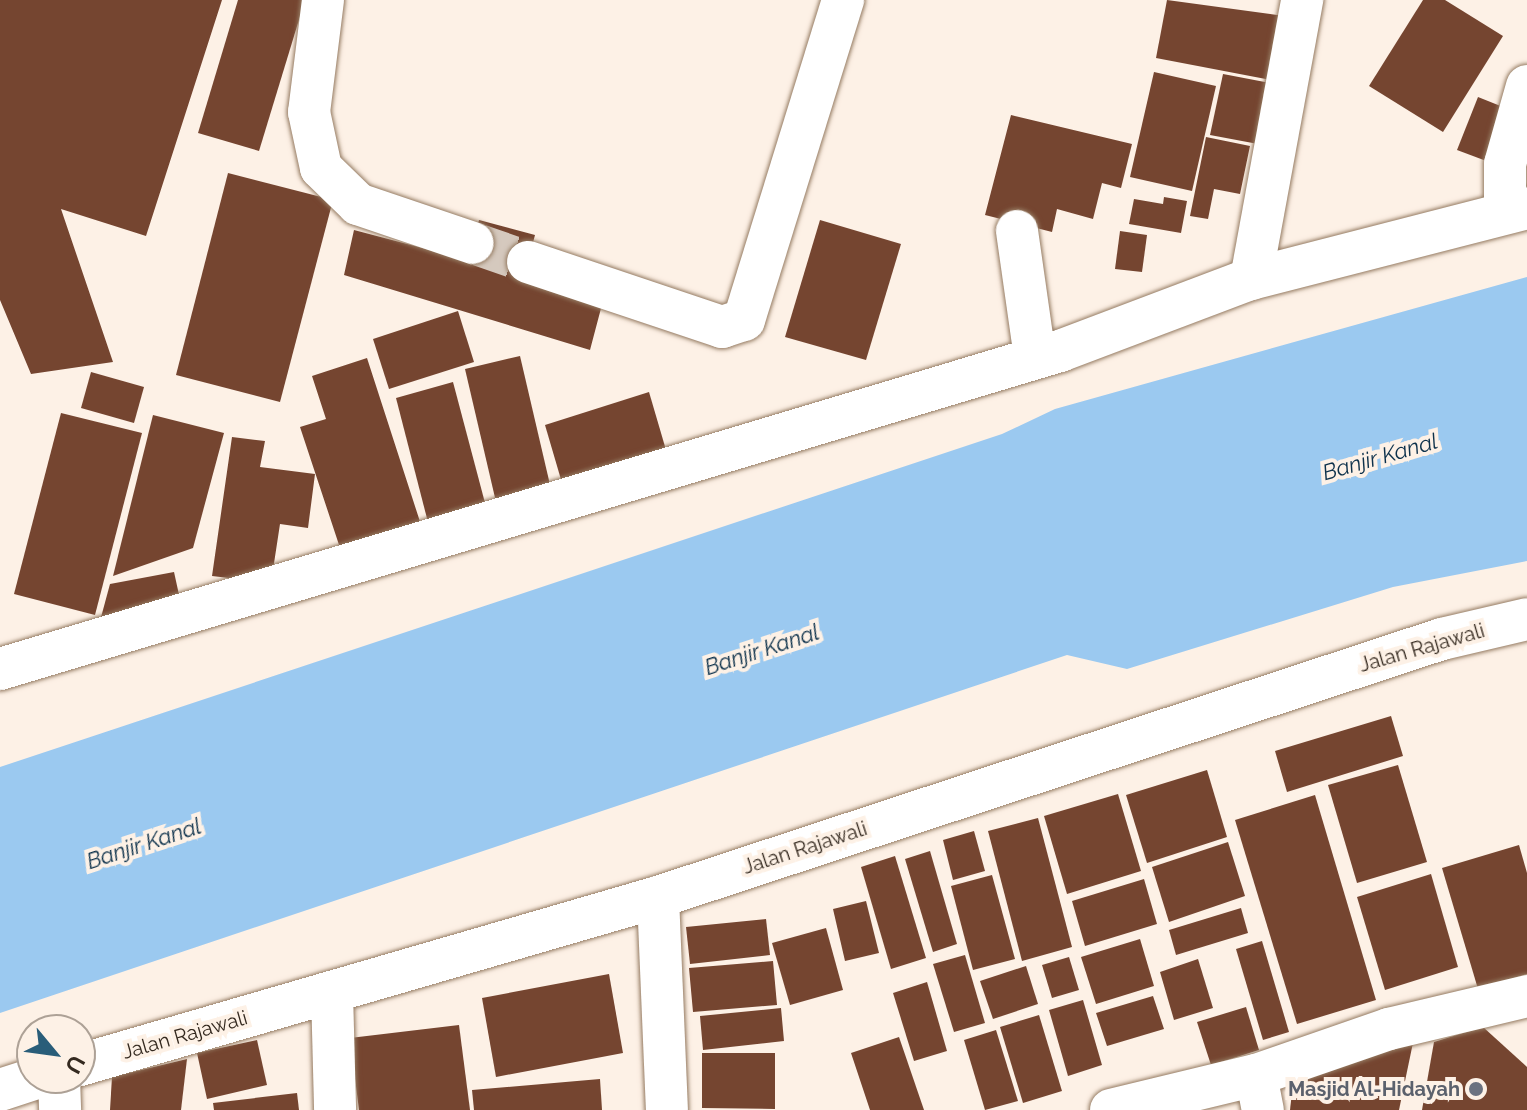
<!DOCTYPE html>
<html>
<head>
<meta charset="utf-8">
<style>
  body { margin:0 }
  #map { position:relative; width:1527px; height:1110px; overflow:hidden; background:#fdf1e6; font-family:Raleway,sans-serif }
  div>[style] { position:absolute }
  .water>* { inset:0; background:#9bc9f0 }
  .building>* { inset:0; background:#754530 }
  .minor-tunnel>* { height:42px; margin-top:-21px; transform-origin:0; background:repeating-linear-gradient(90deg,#d5c9be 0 42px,transparent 0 63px) }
  .roads { filter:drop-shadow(0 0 2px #957b62) drop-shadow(0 0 2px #957b62) }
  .minor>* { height:42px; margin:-21px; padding:0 21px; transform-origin:21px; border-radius:21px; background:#fff }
  .dots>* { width:22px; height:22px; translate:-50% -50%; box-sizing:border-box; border:4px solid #fdf1e6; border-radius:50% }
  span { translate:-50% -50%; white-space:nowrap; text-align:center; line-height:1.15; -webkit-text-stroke:8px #fdf1e6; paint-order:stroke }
  .street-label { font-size:20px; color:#34291f }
  .worship-label { font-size:20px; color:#5b616d; font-weight:700 }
  .right { translate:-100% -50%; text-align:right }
  .water-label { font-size:22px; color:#0d314b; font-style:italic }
  .north { position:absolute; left:16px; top:1014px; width:80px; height:80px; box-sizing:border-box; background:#fdf1e6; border:2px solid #ada196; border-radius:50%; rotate:119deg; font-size:22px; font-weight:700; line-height:32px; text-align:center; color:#34291f }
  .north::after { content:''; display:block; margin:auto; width:28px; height:36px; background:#295d79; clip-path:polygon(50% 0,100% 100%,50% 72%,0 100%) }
</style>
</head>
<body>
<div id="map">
  <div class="water">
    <div style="clip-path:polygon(1527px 277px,1527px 561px,1393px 587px,1127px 669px,1067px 655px,0 1013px,0 767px,1002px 434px,1055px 409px)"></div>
  </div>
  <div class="building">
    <div style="clip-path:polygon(0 0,222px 0,146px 236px,61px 209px,113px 362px,31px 374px,0 300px)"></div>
    <div style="clip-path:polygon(238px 0,305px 0,259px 151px,198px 133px)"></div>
    <div style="clip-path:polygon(1167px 0,1284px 16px,1271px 80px,1156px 58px)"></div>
    <div style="clip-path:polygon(1423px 0,1445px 0,1503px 36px,1443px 132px,1369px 86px)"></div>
    <div style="clip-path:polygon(1154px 72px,1216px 86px,1192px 191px,1130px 177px)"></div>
    <div style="clip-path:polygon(1223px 74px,1270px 83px,1258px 144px,1210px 135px)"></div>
    <div style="clip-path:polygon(1478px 97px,1508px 109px,1489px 162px,1457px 150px)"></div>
    <div style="clip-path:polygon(1011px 115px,1132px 144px,1121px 188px,1102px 183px,1093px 219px,1057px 209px,1052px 232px,985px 215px)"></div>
    <div style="clip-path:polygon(1206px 137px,1250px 146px,1240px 194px,1214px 189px,1208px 219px,1190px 216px)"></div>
    <div style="clip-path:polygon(228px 173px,333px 200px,280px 402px,176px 375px)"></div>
    <div style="clip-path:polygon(1164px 197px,1187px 201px,1181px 233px,1129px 224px,1134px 199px,1163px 204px)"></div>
    <div style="clip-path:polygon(479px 220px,535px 235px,524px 276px,604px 297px,590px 350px,344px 275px,354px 230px,468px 260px)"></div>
    <div style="clip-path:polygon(820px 220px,901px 244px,866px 360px,785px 337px)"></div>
    <div style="clip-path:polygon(1120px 231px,1147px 235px,1142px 272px,1115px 269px)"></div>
    <div style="clip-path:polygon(458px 311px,474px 362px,389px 389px,373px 339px)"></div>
    <div style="clip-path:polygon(520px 356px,551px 489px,496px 502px,465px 369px)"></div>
    <div style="clip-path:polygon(367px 358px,424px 534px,344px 560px,300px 427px,326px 419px,312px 376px)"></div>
    <div style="clip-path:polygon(91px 372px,144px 387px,134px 423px,81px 408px)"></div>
    <div style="clip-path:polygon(453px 382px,489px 518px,431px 534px,396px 398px)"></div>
    <div style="clip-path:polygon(649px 392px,666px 450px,562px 483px,545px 425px)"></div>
    <div style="clip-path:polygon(61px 413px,142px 433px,95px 615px,14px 594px)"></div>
    <div style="clip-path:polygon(153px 415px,224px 433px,193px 548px,113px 576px)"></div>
    <div style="clip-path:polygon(232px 437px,265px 441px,260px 467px,315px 474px,308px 528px,280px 524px,271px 583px,212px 576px)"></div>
    <div style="clip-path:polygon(174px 572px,181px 604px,100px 621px,110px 584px)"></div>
    <div style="clip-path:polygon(1391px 716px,1403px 756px,1287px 792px,1275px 751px)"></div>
    <div style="clip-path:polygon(1398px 765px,1427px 862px,1357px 883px,1328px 785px)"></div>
    <div style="clip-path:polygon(1207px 770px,1227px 837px,1147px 863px,1126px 795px)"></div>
    <div style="clip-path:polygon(1118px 794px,1141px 871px,1067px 894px,1044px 816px)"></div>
    <div style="clip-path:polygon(1315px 795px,1376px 1000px,1297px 1024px,1235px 820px)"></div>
    <div style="clip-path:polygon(1038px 818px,1072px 947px,1022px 961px,988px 831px)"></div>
    <div style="clip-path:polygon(974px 831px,985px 871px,953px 880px,943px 840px)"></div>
    <div style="clip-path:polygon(1228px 842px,1245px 896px,1169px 922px,1152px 867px)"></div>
    <div style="clip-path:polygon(1519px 845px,1527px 873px,1527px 974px,1478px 989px,1442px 868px)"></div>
    <div style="clip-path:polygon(930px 851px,957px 944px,933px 952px,905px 859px)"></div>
    <div style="clip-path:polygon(895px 856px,926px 958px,891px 969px,861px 867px)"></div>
    <div style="clip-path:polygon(1431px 874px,1458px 967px,1385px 990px,1357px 897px)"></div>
    <div style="clip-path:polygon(992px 875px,1015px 959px,973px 970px,951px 886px)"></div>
    <div style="clip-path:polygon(1144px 879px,1157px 924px,1085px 946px,1072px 901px)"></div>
    <div style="clip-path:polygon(866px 901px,879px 953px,845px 961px,833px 909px)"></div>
    <div style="clip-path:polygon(1241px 908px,1248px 933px,1176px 955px,1169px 930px)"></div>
    <div style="clip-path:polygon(766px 919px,770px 955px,690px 964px,686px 927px)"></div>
    <div style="clip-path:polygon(826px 928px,843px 990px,790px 1005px,772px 943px)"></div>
    <div style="clip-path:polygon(1140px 939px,1154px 986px,1096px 1004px,1081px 957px)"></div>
    <div style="clip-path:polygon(1262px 941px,1289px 1032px,1263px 1040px,1236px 949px)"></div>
    <div style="clip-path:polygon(965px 955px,985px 1023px,954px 1032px,933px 964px)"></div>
    <div style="clip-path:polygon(1069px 957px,1079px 990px,1052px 998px,1042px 965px)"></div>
    <div style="clip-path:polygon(1198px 959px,1213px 1008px,1174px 1020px,1160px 972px)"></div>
    <div style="clip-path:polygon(773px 961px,777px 1005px,693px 1012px,689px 968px)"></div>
    <div style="clip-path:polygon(1026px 966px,1038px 1004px,993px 1019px,980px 981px)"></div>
    <div style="clip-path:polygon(609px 974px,623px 1053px,496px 1077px,482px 998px)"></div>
    <div style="clip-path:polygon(927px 982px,947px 1051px,914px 1061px,893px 993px)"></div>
    <div style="clip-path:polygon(1153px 996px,1164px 1029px,1107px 1046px,1096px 1013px)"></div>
    <div style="clip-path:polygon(1083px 1000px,1102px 1065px,1068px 1076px,1049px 1010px)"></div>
    <div style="clip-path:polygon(1246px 1007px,1259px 1050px,1211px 1065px,1197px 1022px)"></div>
    <div style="clip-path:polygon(781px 1008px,784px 1041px,703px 1050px,700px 1016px)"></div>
    <div style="clip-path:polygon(1039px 1015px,1062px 1091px,1023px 1103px,1000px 1027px)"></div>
    <div style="clip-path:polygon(459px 1025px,470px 1110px,359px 1110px,350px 1038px)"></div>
    <div style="clip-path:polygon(1483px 1027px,1527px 1067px,1527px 1110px,1422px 1110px,1434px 1042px)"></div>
    <div style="clip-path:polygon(996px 1030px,1018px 1101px,985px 1110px,964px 1040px)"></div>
    <div style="clip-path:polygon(1415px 1033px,1399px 1110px,1290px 1110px,1294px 1075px)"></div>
    <div style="clip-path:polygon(899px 1037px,924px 1110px,870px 1110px,851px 1053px)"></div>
    <div style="clip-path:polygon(257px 1040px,267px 1085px,207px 1099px,197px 1053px)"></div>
    <div style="clip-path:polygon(702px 1053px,775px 1053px,775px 1109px,702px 1108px)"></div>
    <div style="clip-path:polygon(187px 1059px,181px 1110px,110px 1110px,112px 1077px)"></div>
    <div style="clip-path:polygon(600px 1079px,602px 1110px,474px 1110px,472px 1090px)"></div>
    <div style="clip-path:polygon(297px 1093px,299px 1110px,214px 1110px,213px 1103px)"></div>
  </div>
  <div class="minor-tunnel">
    <div style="left:473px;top:243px;width:58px;rotate:19.1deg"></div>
  </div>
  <div class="roads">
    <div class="minor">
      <div style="left:323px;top:0;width:113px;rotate:97.1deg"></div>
      <div style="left:309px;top:112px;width:57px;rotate:77.9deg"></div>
      <div style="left:321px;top:168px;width:52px;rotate:44.2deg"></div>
      <div style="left:358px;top:204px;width:121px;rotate:18.7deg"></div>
      <div style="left:1505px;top:212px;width:48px;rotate:-90deg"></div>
      <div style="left:1505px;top:164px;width:81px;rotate:-74.2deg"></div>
      <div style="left:1017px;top:231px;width:128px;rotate:81.9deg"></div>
      <div style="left:528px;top:262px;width:205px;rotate:18.5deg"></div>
      <div style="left:722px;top:327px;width:23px;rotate:-18deg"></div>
      <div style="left:744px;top:320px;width:335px;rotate:-72.8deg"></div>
      <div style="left:1251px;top:279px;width:284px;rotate:-79.6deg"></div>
      <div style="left:0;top:669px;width:1107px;rotate:-16.7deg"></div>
      <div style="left:1060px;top:351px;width:204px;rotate:-20.7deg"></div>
      <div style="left:1251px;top:279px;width:285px;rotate:-14.4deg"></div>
      <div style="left:658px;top:897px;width:213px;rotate:87.6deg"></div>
      <div style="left:332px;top:992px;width:118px;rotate:88.5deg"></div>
      <div style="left:80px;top:1065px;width:602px;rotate:-16.21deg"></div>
      <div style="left:658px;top:897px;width:825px;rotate:-18.22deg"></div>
      <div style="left:1442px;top:639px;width:87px;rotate:-13.2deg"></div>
      <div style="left:1256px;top:1075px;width:141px;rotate:-19.1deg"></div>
      <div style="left:1389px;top:1029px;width:142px;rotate:-13.4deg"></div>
      <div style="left:59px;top:1078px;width:32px;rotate:88deg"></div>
      <div style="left:0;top:1090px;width:40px;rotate:-18deg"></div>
      <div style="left:1111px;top:1110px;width:149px;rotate:-13.6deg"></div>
      <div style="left:1256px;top:1075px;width:36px;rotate:79deg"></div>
    </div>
  </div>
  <div class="dots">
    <div style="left:1476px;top:1089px;background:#6b7280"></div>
  </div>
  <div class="street-label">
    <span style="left:1422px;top:648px;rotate:-16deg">Jalan Rajawali</span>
    <span style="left:805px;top:848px;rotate:-18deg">Jalan Rajawali</span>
    <span style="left:185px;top:1035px;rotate:-16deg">Jalan Rajawali</span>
  </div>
  <div class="worship-label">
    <span class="right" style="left:1460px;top:1089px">Masjid Al-Hidayah</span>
  </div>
  <div class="water-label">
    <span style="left:1380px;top:457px;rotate:-16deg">Banjir Kanal</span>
    <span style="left:762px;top:650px;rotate:-18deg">Banjir Kanal</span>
    <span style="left:144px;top:844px;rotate:-18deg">Banjir Kanal</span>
  </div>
  <div class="north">U</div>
</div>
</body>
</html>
